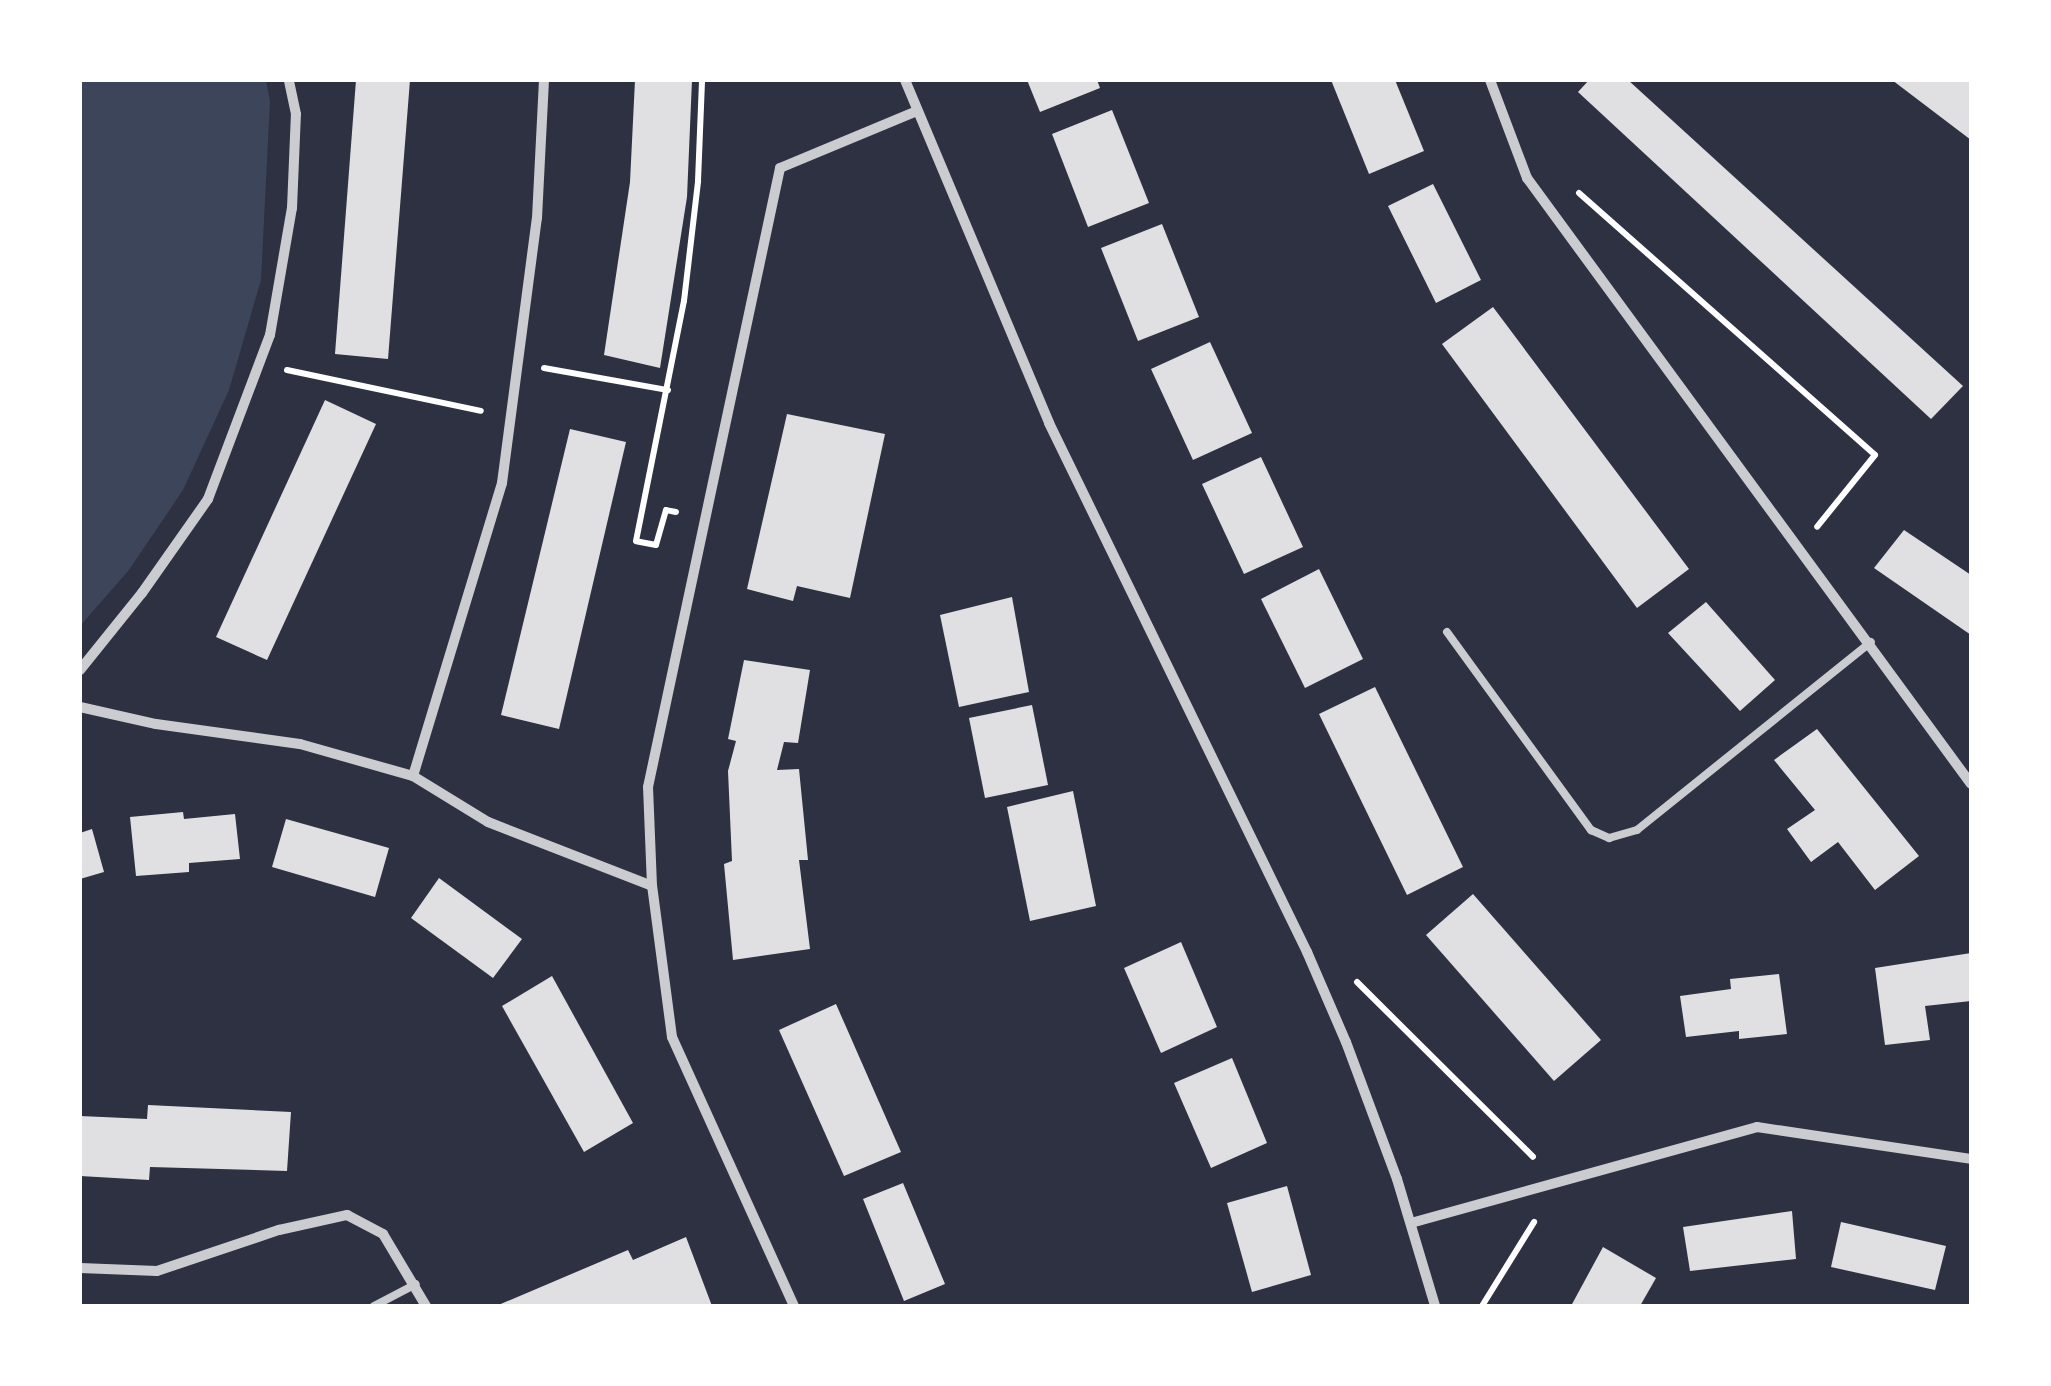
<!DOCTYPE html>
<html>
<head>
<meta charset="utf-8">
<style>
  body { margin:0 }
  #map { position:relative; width:2051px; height:1386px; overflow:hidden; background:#2d3142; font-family:Lato,sans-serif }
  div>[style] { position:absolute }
  .green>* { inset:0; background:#3c4559 }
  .building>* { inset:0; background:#e0e0e3 }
  .path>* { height:6px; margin:-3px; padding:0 3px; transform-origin:3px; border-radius:3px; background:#fff }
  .service>* { height:8px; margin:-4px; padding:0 4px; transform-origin:4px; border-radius:4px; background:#caccd0 }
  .minor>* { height:10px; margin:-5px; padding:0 5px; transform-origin:5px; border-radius:5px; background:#caccd0 }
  span { translate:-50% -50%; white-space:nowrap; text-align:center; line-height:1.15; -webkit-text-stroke:10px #fff; paint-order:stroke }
  .frame { position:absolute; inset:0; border:82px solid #fff; pointer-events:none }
</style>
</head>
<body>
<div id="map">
  <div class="green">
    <div style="clip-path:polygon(80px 80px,266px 80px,270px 101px,261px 280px,229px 390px,183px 490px,129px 570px,80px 626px)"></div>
  </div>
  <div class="building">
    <div style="clip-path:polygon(356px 80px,410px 80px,388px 359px,335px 354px)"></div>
    <div style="clip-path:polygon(635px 80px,692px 80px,687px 197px,660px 368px,604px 355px,630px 182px)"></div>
    <div style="clip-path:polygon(1027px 80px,1097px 80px,1100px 88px,1040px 112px)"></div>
    <div style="clip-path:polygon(1331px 80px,1395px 80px,1424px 151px,1369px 174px)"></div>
    <div style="clip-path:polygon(1589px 80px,1628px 80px,1963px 386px,1931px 419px,1578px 92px)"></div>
    <div style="clip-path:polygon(1892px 80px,1969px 80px,1971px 140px)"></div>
    <div style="clip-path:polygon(1112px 110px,1149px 203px,1088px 227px,1052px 134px)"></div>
    <div style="clip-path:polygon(1433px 184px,1481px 280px,1436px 303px,1388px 206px)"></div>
    <div style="clip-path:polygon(1162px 224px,1199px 317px,1138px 341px,1101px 248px)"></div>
    <div style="clip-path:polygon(1493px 307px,1689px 569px,1637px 608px,1442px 344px)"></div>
    <div style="clip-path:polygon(1210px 342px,1252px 433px,1193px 460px,1151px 369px)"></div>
    <div style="clip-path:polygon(325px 400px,376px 424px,267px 660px,216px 637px)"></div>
    <div style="clip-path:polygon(787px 414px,885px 434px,850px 598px,797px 586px,793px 601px,747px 589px)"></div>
    <div style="clip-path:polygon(570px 429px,626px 442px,559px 729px,501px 715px)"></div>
    <div style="clip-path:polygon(1261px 457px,1303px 547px,1244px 574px,1202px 484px)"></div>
    <div style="clip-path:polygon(1904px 530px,1971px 575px,1971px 635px,1874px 568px)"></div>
    <div style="clip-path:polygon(1319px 569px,1363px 659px,1305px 688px,1261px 599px)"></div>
    <div style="clip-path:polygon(1012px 597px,1029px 692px,959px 707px,940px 615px)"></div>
    <div style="clip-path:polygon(1706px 602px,1775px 680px,1740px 711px,1668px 633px)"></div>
    <div style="clip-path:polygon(744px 660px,810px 670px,798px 743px,784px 742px,777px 770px,799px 769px,808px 860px,799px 860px,810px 949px,733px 960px,724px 864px,732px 861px,728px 771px,736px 741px,728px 739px)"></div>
    <div style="clip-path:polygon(1375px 687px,1463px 867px,1407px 895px,1319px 714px)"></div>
    <div style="clip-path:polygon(1032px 705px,1048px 785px,985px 798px,969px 718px)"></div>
    <div style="clip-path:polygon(1817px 729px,1919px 856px,1875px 890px,1838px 842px,1811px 862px,1787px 829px,1815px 810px,1774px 760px)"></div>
    <div style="clip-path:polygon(1073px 791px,1096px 906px,1030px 921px,1007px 807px)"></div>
    <div style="clip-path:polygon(183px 812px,184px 819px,235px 814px,240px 859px,189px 863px,189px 872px,136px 876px,130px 817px)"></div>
    <div style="clip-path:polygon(286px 819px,389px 848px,375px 897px,272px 867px)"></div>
    <div style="clip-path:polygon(92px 829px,104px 872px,80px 879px,80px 833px)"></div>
    <div style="clip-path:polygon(439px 878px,522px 939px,493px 978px,411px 918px)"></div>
    <div style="clip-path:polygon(1473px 894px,1601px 1040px,1554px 1081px,1426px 935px)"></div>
    <div style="clip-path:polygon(1181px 942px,1217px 1027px,1161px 1053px,1124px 968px)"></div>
    <div style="clip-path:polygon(1971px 953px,1971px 1001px,1925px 1006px,1930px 1040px,1885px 1045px,1875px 968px)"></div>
    <div style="clip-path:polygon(1779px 974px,1787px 1034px,1739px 1039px,1739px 1031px,1686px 1037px,1680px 996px,1731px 989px,1730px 979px)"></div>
    <div style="clip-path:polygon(552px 976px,633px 1123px,584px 1152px,502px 1006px)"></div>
    <div style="clip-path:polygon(836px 1004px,901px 1152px,844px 1176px,779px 1030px)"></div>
    <div style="clip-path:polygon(1232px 1058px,1267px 1143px,1211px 1168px,1174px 1083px)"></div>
    <div style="clip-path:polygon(148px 1105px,291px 1112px,287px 1171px,150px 1167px,149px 1180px,80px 1176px,80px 1116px,147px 1119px)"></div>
    <div style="clip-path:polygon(903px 1183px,945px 1284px,904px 1301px,863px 1199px)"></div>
    <div style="clip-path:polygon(1287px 1186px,1311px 1275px,1252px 1292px,1227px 1203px)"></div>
    <div style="clip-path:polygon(1792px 1211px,1796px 1259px,1690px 1271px,1683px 1227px)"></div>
    <div style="clip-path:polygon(1841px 1222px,1946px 1246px,1935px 1290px,1831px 1267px)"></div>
    <div style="clip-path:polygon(686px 1237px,712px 1306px,496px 1306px,628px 1250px,633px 1260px)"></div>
    <div style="clip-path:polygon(1603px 1247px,1656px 1278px,1640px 1306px,1571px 1306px)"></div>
  </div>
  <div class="path">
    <div style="left:1579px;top:193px;width:395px;rotate:41.5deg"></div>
    <div style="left:1875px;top:455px;width:92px;rotate:128.9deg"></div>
    <div style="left:544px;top:368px;width:126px;rotate:10.1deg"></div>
    <div style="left:287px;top:370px;width:198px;rotate:11.9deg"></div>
    <div style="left:676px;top:512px;width:10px;rotate:-169deg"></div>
    <div style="left:666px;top:510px;width:36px;rotate:106deg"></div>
    <div style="left:656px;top:545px;width:20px;rotate:-169deg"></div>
    <div style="left:636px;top:541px;width:245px;rotate:-78.7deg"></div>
    <div style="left:684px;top:301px;width:121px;rotate:-83.3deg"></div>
    <div style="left:698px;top:181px;width:101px;rotate:-87.7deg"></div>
    <div style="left:1357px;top:982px;width:248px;rotate:44.8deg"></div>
    <div style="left:1482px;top:1306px;width:99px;rotate:-58.2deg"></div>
  </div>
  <div class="service">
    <div style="left:1447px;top:632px;width:245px;rotate:54deg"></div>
    <div style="left:1591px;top:830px;width:20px;rotate:24deg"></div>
    <div style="left:1609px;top:838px;width:29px;rotate:-16deg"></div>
    <div style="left:1637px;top:830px;width:300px;rotate:-38.8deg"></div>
    <div style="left:374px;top:1306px;width:47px;rotate:-27.6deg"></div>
  </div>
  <div class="minor">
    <div style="left:905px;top:80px;width:372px;rotate:67.2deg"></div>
    <div style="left:1049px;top:423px;width:589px;rotate:64deg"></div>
    <div style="left:1307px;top:952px;width:98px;rotate:66.6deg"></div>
    <div style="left:1346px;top:1042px;width:146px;rotate:69.6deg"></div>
    <div style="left:1397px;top:1179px;width:133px;rotate:73.3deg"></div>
    <div style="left:1490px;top:80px;width:105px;rotate:69.3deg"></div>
    <div style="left:1527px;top:178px;width:751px;rotate:53.77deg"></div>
    <div style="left:80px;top:670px;width:99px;rotate:-51.2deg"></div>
    <div style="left:142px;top:593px;width:115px;rotate:-54.9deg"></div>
    <div style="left:208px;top:499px;width:175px;rotate:-69.3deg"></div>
    <div style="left:270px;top:335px;width:129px;rotate:-80.2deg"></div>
    <div style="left:292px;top:208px;width:94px;rotate:-87.6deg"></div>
    <div style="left:296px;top:114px;width:35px;rotate:-102deg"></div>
    <div style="left:80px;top:707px;width:78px;rotate:12.6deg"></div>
    <div style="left:156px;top:724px;width:145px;rotate:7.9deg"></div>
    <div style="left:300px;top:744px;width:117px;rotate:15.8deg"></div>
    <div style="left:413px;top:776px;width:88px;rotate:31.5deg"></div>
    <div style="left:488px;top:822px;width:176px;rotate:21.3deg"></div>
    <div style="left:413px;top:776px;width:306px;rotate:-73.1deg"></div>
    <div style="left:502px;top:483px;width:267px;rotate:-82.5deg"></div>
    <div style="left:537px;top:218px;width:138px;rotate:-87.1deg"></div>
    <div style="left:1411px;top:1223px;width:359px;rotate:-15.5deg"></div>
    <div style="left:1757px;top:1127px;width:216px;rotate:8.5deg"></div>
    <div style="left:80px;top:1268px;width:77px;rotate:2.2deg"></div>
    <div style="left:157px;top:1271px;width:129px;rotate:-18.6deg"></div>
    <div style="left:279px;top:1230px;width:70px;rotate:-12.4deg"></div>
    <div style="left:347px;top:1215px;width:41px;rotate:27.8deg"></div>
    <div style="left:383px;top:1234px;width:84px;rotate:59.2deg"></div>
    <div style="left:794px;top:1306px;width:295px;rotate:-114.4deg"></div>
    <div style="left:672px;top:1037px;width:152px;rotate:-97.5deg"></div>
    <div style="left:652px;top:886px;width:99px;rotate:-92.3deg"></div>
    <div style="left:648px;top:787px;width:633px;rotate:-77.96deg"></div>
    <div style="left:780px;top:168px;width:148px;rotate:-22.6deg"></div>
  </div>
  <div class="frame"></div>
</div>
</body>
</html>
